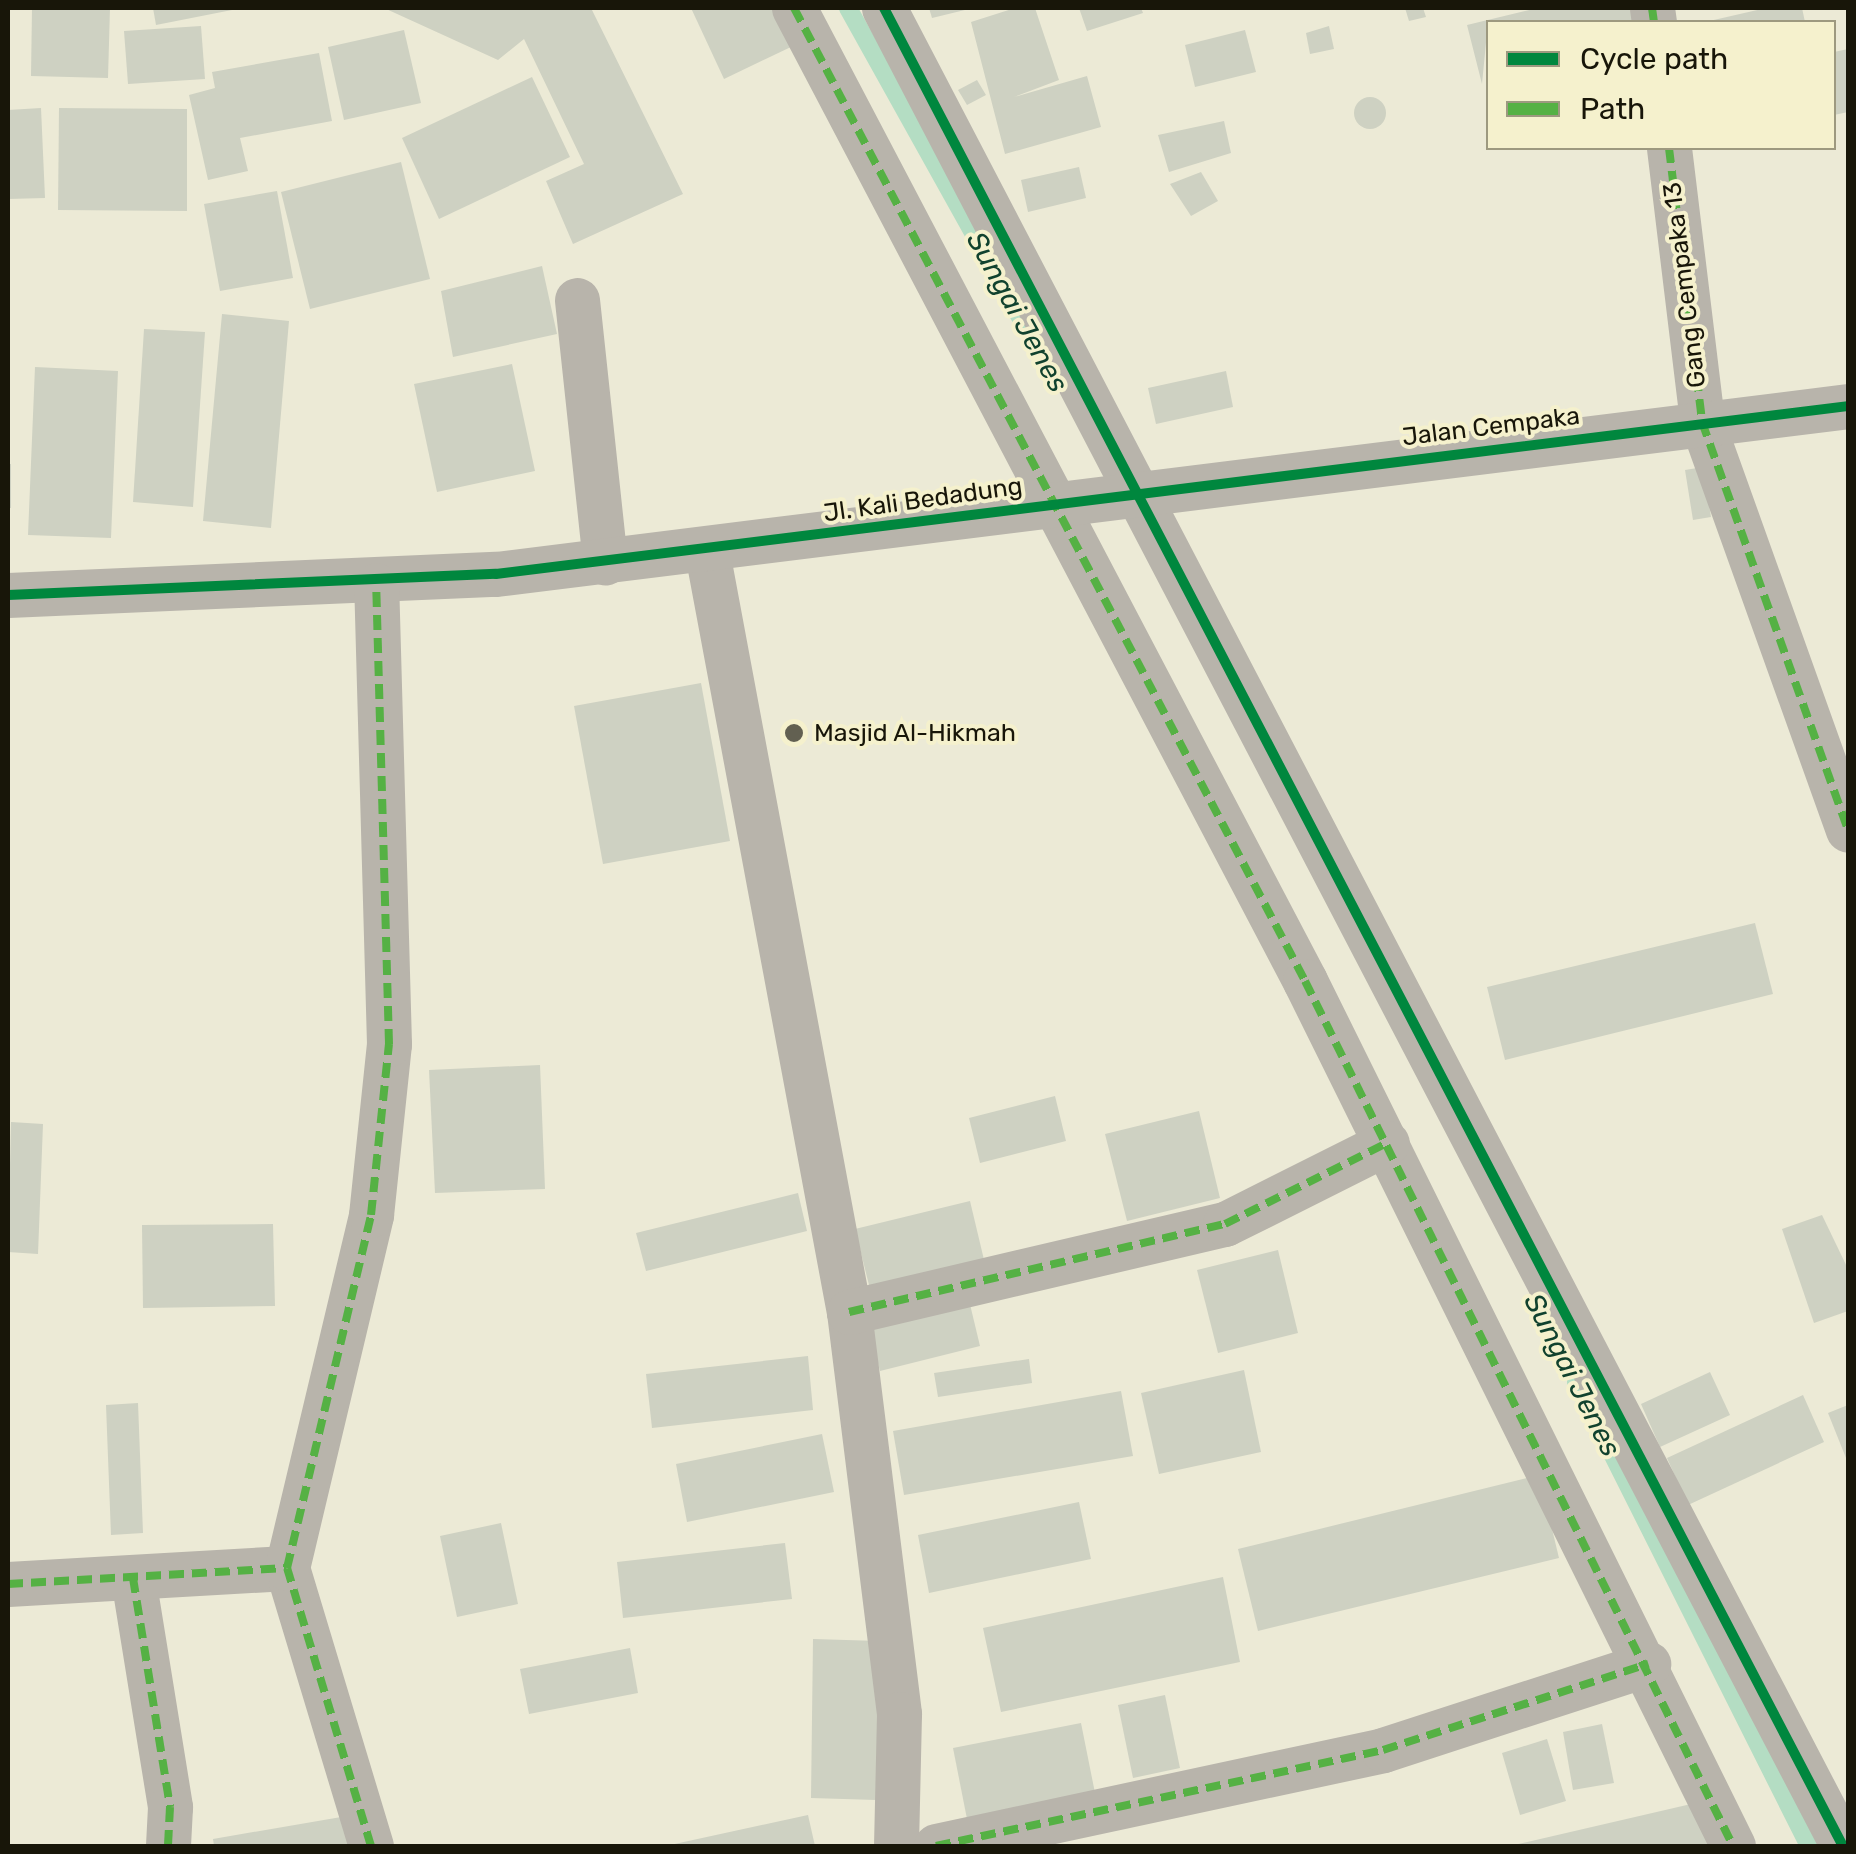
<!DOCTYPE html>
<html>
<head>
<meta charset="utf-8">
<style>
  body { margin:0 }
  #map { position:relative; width:1856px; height:1854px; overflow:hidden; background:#ecead6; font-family:Rubik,sans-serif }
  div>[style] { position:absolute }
  .stream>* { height:18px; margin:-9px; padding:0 9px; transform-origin:9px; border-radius:9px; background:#b4ddc3 }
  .building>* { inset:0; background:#ced1c2 }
  .round { border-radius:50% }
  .street>* { height:45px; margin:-22.5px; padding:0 22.5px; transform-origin:22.5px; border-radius:22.5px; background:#b8b4ab }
  .quiet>* { height:8px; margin-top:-4px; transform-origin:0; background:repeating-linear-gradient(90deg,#55b144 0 15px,transparent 0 23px) }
  .cycleway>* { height:10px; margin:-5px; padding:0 5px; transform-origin:5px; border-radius:5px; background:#00873e }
  .dots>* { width:28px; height:28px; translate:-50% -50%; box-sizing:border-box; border:5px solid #f5f1cd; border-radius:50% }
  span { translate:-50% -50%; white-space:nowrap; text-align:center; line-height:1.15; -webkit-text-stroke:8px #f5f1cd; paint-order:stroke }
  .street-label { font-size:25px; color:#181609 }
  .poi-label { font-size:25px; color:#181609 }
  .left { translate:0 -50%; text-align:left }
  .water-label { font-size:28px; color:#11422e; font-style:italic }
  .frame { position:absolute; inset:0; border:10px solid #181609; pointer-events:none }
  .legend { position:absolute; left:1486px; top:20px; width:350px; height:130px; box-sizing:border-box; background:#f5f1cd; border:2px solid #9d997f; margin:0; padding:12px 18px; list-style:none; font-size:30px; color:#181609 }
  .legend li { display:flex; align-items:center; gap:20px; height:50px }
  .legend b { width:50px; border:2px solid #9d997f }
</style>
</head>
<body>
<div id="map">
  <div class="stream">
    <div style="left:848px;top:8px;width:389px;rotate:60.9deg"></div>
    <div style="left:1576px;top:1382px;width:519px;rotate:63.34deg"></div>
  </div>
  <div class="building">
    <div style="clip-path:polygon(32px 8px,110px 8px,108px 78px,31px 76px)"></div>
    <div style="clip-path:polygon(153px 8px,236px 8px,237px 9px,156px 25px)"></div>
    <div style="clip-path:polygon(384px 8px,591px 8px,683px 194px,573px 244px,546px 181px,584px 164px,524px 39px,498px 60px)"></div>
    <div style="clip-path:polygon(691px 8px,776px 8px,793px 46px,724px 79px)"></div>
    <div style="clip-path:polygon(929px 8px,969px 8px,969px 9px,932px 18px)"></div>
    <div style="clip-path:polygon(1015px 8px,1035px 8px,1059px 80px,1014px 97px,1087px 76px,1101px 127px,1005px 154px,971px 22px)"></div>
    <div style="clip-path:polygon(1079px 8px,1141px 8px,1143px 13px,1087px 31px)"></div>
    <div style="clip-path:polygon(1405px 8px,1423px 8px,1426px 17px,1409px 21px)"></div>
    <div style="clip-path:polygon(1538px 8px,1630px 8px,1634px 22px,1488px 22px,1482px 84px,1467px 25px)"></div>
    <div style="clip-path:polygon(1766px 8px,1802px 8px,1805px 22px,1705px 22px)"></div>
    <div style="clip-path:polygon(201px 26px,205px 79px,128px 84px,124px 31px)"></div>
    <div style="clip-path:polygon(1329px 26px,1334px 49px,1310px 54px,1306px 33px)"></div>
    <div style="clip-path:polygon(404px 30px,421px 103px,344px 120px,328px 47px)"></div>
    <div style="clip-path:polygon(1245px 30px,1256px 72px,1195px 87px,1185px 45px)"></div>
    <div style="clip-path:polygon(1848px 49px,1848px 112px,1834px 115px,1834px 52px)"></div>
    <div style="clip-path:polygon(319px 53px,332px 121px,240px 138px,248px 171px,208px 180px,189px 95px,215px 88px,212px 72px)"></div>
    <div style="clip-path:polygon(532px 77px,570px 157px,439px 219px,402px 138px)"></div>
    <div style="clip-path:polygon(977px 80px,986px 95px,967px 105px,958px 90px)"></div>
    <div class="round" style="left:1354px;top:97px;width:32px;height:32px"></div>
    <div style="clip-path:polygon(41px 108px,45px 198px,8px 199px,8px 110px)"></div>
    <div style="clip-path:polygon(59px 108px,187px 109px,187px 211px,58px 210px)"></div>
    <div style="clip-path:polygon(1224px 121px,1231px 153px,1169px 172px,1158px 135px)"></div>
    <div style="clip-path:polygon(401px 162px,430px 279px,310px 309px,281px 192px)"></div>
    <div style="clip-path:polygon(1079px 167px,1086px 198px,1028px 212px,1021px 180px)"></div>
    <div style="clip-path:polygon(1201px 172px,1218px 201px,1191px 216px,1170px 184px)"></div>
    <div style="clip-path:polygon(277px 191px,293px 278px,220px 291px,204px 204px)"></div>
    <div style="clip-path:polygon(542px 266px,557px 334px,453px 357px,441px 291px)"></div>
    <div style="clip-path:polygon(222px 314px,289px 321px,271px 528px,203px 521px)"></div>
    <div style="clip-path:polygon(144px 329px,205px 332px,193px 507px,133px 502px)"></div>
    <div style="clip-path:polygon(512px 364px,535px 471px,437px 492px,414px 384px)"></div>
    <div style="clip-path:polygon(35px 367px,118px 371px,111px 538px,28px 535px)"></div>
    <div style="clip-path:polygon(1226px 371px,1233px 407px,1156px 424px,1148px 388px)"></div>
    <div style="clip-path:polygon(8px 464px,11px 464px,11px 508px,8px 508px)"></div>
    <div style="clip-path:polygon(1703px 467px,1711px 517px,1693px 520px,1685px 470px)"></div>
    <div style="clip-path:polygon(701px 683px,730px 841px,603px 864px,574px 706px)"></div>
    <div style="clip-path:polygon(1755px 923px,1773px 994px,1505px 1060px,1487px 987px)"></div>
    <div style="clip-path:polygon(540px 1065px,545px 1189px,435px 1193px,429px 1070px)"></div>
    <div style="clip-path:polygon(1055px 1096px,1066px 1141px,980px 1163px,969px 1118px)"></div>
    <div style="clip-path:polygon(1199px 1111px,1220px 1198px,1127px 1221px,1105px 1134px)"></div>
    <div style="clip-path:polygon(11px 1122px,43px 1124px,38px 1254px,8px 1252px)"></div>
    <div style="clip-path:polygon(798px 1193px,807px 1231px,646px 1271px,636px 1233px)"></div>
    <div style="clip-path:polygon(970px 1201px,985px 1264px,871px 1293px,855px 1229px)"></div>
    <div style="clip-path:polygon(1822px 1215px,1848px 1269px,1848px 1311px,1814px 1323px,1782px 1229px)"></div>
    <div style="clip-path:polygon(273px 1224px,275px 1306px,143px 1308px,142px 1225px)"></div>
    <div style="clip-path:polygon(1278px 1250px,1298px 1333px,1218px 1353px,1197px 1270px)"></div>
    <div style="clip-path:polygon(968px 1296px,980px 1346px,880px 1371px,867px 1321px)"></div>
    <div style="clip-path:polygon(808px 1356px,813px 1410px,652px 1428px,646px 1374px)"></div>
    <div style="clip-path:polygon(1029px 1359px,1032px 1383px,938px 1397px,934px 1373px)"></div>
    <div style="clip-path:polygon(1244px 1370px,1261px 1452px,1159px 1474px,1141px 1393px)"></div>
    <div style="clip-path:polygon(1710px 1372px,1730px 1415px,1660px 1447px,1641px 1404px)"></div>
    <div style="clip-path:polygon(1121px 1391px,1133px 1456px,904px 1495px,893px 1431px)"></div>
    <div style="clip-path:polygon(1803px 1395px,1824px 1442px,1688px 1505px,1667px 1458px)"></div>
    <div style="clip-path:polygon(138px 1403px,143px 1533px,111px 1535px,106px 1405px)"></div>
    <div style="clip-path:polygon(1848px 1405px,1848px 1463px,1828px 1413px)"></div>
    <div style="clip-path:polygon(822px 1434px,834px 1492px,687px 1522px,676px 1464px)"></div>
    <div style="clip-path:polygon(1539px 1475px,1559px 1558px,1258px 1631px,1238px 1549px)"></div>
    <div style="clip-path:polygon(1079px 1502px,1091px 1559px,929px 1593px,918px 1535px)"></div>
    <div style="clip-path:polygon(501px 1523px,518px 1604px,457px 1617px,440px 1536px)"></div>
    <div style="clip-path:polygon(785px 1543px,792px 1599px,623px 1618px,617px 1562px)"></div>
    <div style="clip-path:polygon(1223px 1577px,1240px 1662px,1001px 1712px,983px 1628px)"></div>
    <div style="clip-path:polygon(813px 1639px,879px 1641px,876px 1800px,811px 1798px)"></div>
    <div style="clip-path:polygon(630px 1648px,638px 1693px,529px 1714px,520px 1669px)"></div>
    <div style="clip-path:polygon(1165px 1695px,1180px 1768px,1133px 1778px,1118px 1705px)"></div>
    <div style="clip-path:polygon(1081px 1723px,1096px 1798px,968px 1824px,953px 1748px)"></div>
    <div style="clip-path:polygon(1602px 1724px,1614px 1783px,1573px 1790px,1563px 1732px)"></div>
    <div style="clip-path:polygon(1547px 1739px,1566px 1801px,1520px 1815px,1502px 1753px)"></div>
    <div style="clip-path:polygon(1704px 1801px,1715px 1846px,1514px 1846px,1514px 1845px)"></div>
    <div style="clip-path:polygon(808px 1815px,815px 1846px,670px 1846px,670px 1845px)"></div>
    <div style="clip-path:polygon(347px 1816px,352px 1846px,214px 1846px,213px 1839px)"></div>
  </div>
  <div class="street">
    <div style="left:794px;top:8px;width:1099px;rotate:62.29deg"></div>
    <div style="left:1305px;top:981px;width:965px;rotate:63.67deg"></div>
    <div style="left:884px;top:8px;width:2073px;rotate:62.45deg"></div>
    <div style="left:1652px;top:8px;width:14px;rotate:82deg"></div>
    <div style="left:1669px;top:148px;width:276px;rotate:83.1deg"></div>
    <div style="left:1702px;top:422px;width:433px;rotate:70.3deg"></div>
    <div style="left:577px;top:300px;width:264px;rotate:83.9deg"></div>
    <div style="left:707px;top:552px;width:773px;rotate:79.42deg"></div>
    <div style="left:849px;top:1312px;width:405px;rotate:82.9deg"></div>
    <div style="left:899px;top:1714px;width:132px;rotate:91.3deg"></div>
    <div style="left:8px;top:595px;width:488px;rotate:-2.5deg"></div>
    <div style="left:496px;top:574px;width:1362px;rotate:-7.08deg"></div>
    <div style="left:849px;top:1312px;width:386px;rotate:-13.2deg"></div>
    <div style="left:1225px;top:1224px;width:181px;rotate:-26.6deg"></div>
    <div style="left:133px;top:1578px;width:232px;rotate:80.8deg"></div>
    <div style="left:170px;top:1807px;width:39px;rotate:93deg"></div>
    <div style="left:8px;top:1584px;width:279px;rotate:-3.3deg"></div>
    <div style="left:371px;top:1846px;width:290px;rotate:-106.8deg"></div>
    <div style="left:287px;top:1568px;width:363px;rotate:-76.6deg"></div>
    <div style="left:371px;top:1215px;width:172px;rotate:-84deg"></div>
    <div style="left:389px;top:1044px;width:459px;rotate:-91.6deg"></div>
    <div style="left:936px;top:1846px;width:457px;rotate:-12.1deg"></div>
    <div style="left:1383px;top:1750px;width:279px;rotate:-18deg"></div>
  </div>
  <div class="quiet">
    <div style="left:794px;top:8px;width:1099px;rotate:62.29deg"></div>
    <div style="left:1305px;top:981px;width:965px;rotate:63.67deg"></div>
    <div style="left:1652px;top:8px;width:14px;rotate:82deg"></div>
    <div style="left:1669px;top:148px;width:276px;rotate:83.1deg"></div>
    <div style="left:1702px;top:422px;width:433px;rotate:70.3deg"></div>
    <div style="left:849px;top:1312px;width:386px;rotate:-13.2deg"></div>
    <div style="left:1225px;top:1224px;width:181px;rotate:-26.6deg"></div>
    <div style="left:133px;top:1578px;width:232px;rotate:80.8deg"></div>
    <div style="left:170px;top:1807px;width:39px;rotate:93deg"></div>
    <div style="left:8px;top:1584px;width:279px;rotate:-3.3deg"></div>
    <div style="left:371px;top:1846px;width:290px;rotate:-106.8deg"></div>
    <div style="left:287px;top:1568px;width:363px;rotate:-76.6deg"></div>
    <div style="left:371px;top:1215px;width:172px;rotate:-84deg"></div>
    <div style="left:389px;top:1044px;width:459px;rotate:-91.6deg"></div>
    <div style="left:936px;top:1846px;width:457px;rotate:-12.1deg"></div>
    <div style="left:1383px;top:1750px;width:279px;rotate:-18deg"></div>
  </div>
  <div class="cycleway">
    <div style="left:884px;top:8px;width:2073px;rotate:62.45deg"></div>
    <div style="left:8px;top:595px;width:488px;rotate:-2.5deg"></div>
    <div style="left:496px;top:574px;width:1362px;rotate:-7.08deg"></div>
  </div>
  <div class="dots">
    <div style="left:794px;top:733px;background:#626051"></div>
  </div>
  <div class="street-label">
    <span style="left:1685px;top:285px;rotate:-97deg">Gang Cempaka 13</span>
    <span style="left:1491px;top:427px;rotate:-7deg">Jalan Cempaka</span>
    <span style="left:923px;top:500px;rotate:-8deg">Jl. Kali Bedadung</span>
  </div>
  <div class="poi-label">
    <span class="left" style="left:814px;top:733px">Masjid Al-Hikmah</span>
  </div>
  <div class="water-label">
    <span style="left:1017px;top:312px;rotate:61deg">Sungai Jenes</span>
    <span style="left:1572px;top:1375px;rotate:63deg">Sungai Jenes</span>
  </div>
  <div class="frame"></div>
  <ul class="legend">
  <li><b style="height:12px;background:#00873e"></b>Cycle path</li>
  <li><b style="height:12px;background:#55b144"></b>Path</li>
  </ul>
</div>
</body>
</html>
